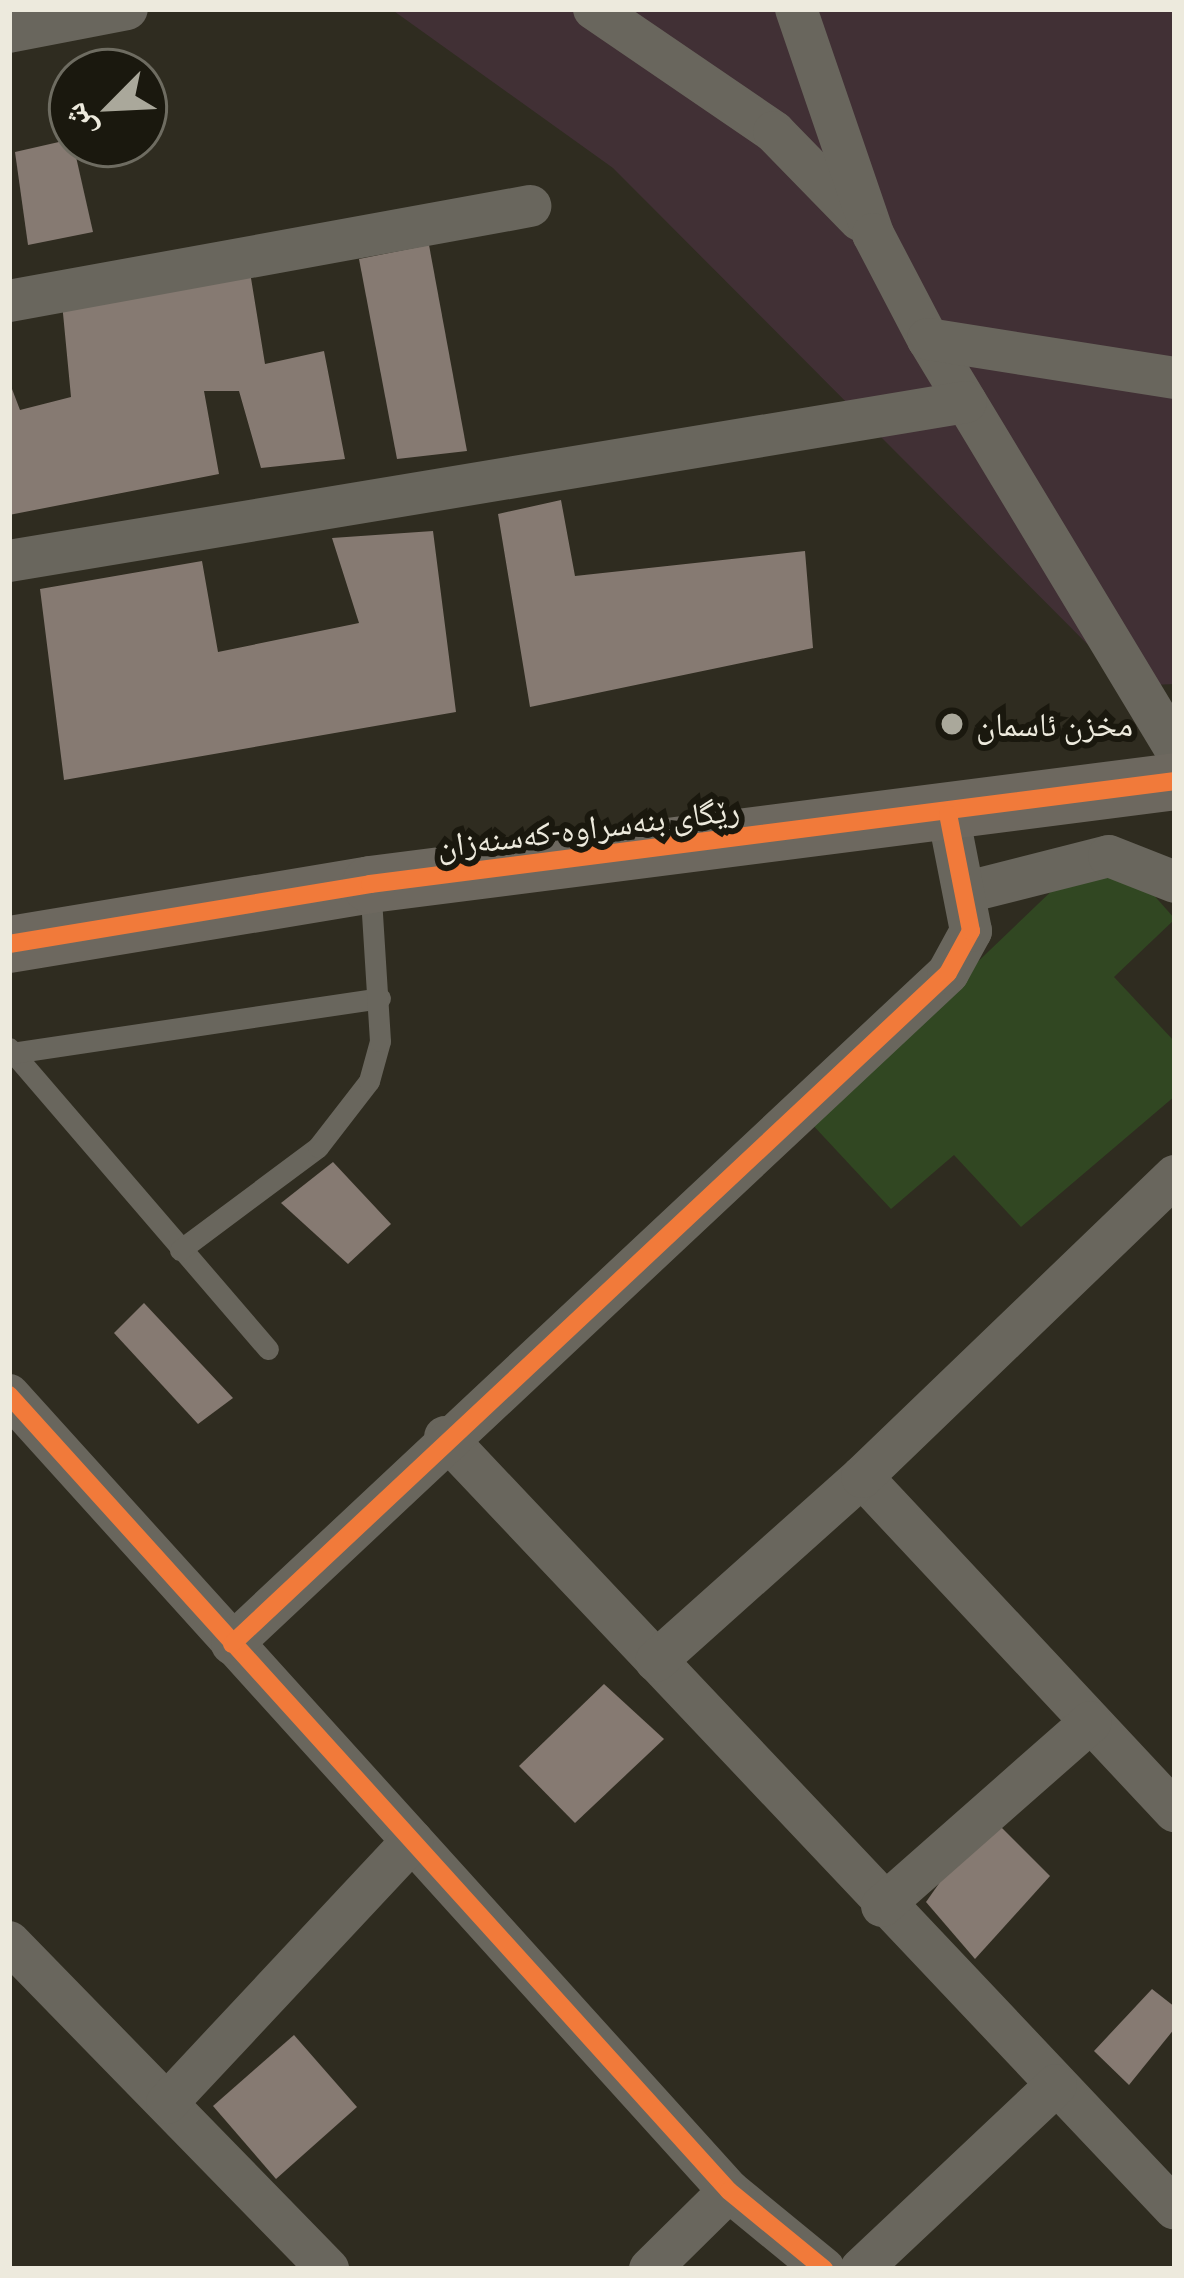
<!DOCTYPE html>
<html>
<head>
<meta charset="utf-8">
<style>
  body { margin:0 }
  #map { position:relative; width:1184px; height:2278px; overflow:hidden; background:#2f2c20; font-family:"PT Sans Narrow","Noto Naskh Arabic",sans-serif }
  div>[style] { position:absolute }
  .industrial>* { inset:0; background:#413035 }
  .green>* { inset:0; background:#314722 }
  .building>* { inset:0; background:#867a72 }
  .lane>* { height:21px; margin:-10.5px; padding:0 10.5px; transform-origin:10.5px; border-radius:10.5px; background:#69665d }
  .street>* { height:42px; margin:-21px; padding:0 21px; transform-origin:21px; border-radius:21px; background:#69665d }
  .secondary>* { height:57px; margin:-28.5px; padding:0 28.5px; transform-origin:28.5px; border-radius:28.5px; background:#6d685f }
  .cycleway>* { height:18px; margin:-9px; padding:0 9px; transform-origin:9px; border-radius:9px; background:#f17a3a }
  .dots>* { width:33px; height:33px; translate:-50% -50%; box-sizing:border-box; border:6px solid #1a180e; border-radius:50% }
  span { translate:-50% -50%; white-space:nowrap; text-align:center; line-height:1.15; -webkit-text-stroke:12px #1a180e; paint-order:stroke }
  .poi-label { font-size:33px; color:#edeadd }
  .left { translate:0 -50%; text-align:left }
  .street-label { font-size:33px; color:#edeadd }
  .frame { position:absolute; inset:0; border:12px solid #edeadd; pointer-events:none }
  .north { position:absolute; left:48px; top:48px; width:120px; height:120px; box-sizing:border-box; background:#1a180e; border:3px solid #6e6c61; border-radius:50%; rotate:246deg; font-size:33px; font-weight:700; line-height:48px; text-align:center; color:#edeadd }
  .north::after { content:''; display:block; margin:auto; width:42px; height:54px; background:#aaa89b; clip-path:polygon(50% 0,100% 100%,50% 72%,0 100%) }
</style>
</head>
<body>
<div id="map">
  <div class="industrial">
    <div style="clip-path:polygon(391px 9px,1175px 9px,1175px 684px,1129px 686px,613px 168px)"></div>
  </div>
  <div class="green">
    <div style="clip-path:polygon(1105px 840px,1175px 919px,1114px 977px,1175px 1042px,1175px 1096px,1021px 1227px,954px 1155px,891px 1209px,810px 1122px)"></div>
  </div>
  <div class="building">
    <div style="clip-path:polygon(72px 139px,93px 232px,28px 245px,15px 152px)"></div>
    <div style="clip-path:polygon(429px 245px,467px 451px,397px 459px,359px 259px)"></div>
    <div style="clip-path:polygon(250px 272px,265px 364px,324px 351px,345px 459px,261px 468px,239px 391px,204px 391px,219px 474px,9px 515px,9px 381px,20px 410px,71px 397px,62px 303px)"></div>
    <div style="clip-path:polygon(561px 500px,575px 576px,805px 551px,813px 648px,530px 707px,498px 514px)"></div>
    <div style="clip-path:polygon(433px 531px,456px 712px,64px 780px,40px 589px,202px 561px,218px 652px,359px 623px,332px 538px)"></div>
    <div style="clip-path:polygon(333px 1162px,391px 1224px,348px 1264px,281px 1203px)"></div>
    <div style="clip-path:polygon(144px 1303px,233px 1398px,198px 1424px,114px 1333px)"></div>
    <div style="clip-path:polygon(604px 1684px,664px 1739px,575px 1823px,519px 1766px)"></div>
    <div style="clip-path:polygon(988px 1814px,1050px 1876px,975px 1959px,926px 1902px)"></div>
    <div style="clip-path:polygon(1152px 1989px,1175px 2007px,1175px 2028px,1129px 2085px,1094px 2051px)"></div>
    <div style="clip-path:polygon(294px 2035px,357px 2107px,276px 2179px,213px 2106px)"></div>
  </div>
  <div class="lane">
    <div style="left:9px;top:1048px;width:397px;rotate:49.3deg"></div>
    <div style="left:12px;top:1053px;width:372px;rotate:-8.5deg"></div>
    <div style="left:180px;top:1250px;width:172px;rotate:-36.7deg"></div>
    <div style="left:318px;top:1147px;width:83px;rotate:-52.3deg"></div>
    <div style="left:369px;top:1081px;width:41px;rotate:-74.6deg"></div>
    <div style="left:380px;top:1041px;width:157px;rotate:-93.6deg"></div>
  </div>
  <div class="street">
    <div style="left:594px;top:9px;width:218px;rotate:34.3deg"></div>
    <div style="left:774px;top:132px;width:123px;rotate:45.7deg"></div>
    <div style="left:796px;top:9px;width:238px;rotate:71.1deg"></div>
    <div style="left:873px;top:234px;width:119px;rotate:62.4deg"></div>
    <div style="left:928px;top:339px;width:479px;rotate:58.9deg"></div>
    <div style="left:9px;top:32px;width:120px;rotate:-11deg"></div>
    <div style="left:9px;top:301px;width:530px;rotate:-10.33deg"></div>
    <div style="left:928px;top:339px;width:250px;rotate:9deg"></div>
    <div style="left:9px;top:561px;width:970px;rotate:-9.43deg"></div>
    <div style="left:967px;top:892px;width:146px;rotate:-14.2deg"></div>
    <div style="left:1109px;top:856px;width:71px;rotate:21.5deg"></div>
    <div style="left:9px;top:1395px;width:1073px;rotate:47.87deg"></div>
    <div style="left:729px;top:2191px;width:123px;rotate:39.4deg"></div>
    <div style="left:445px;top:1437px;width:1062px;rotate:46.6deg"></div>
    <div style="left:862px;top:1477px;width:458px;rotate:46.9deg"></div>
    <div style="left:232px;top:1644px;width:981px;rotate:-43.14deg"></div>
    <div style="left:948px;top:973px;width:48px;rotate:-61.3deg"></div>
    <div style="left:971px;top:931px;width:119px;rotate:-101.1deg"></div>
    <div style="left:656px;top:1661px;width:276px;rotate:-41.8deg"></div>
    <div style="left:862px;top:1477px;width:434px;rotate:-43.9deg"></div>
    <div style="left:882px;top:1906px;width:278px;rotate:-41.4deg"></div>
    <div style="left:9px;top:1942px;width:457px;rotate:45.7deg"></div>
    <div style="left:167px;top:2103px;width:359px;rotate:-46.9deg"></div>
    <div style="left:650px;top:2269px;width:111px;rotate:-44.6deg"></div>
    <div style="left:861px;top:2269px;width:268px;rotate:-43.3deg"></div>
  </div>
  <div class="secondary">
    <div style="left:9px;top:944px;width:366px;rotate:-9.4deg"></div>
    <div style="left:370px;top:884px;width:812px;rotate:-7.29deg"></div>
  </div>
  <div class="cycleway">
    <div style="left:9px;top:944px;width:366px;rotate:-9.4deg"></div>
    <div style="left:370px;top:884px;width:812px;rotate:-7.29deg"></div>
    <div style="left:9px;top:1395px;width:1073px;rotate:47.87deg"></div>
    <div style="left:729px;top:2191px;width:123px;rotate:39.4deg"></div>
    <div style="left:232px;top:1644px;width:981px;rotate:-43.14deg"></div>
    <div style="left:948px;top:973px;width:48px;rotate:-61.3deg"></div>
    <div style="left:971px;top:931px;width:119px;rotate:-101.1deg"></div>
  </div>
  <div class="dots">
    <div style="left:952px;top:724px;background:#aaa89b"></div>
  </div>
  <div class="poi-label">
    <span class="left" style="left:976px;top:724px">مخزن ئاسمان</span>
  </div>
  <div class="street-label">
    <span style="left:588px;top:827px;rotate:-7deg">رێگای بنەسراوە-کەسنەزان</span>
  </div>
  <div class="frame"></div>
  <div class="north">ش</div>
</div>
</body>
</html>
